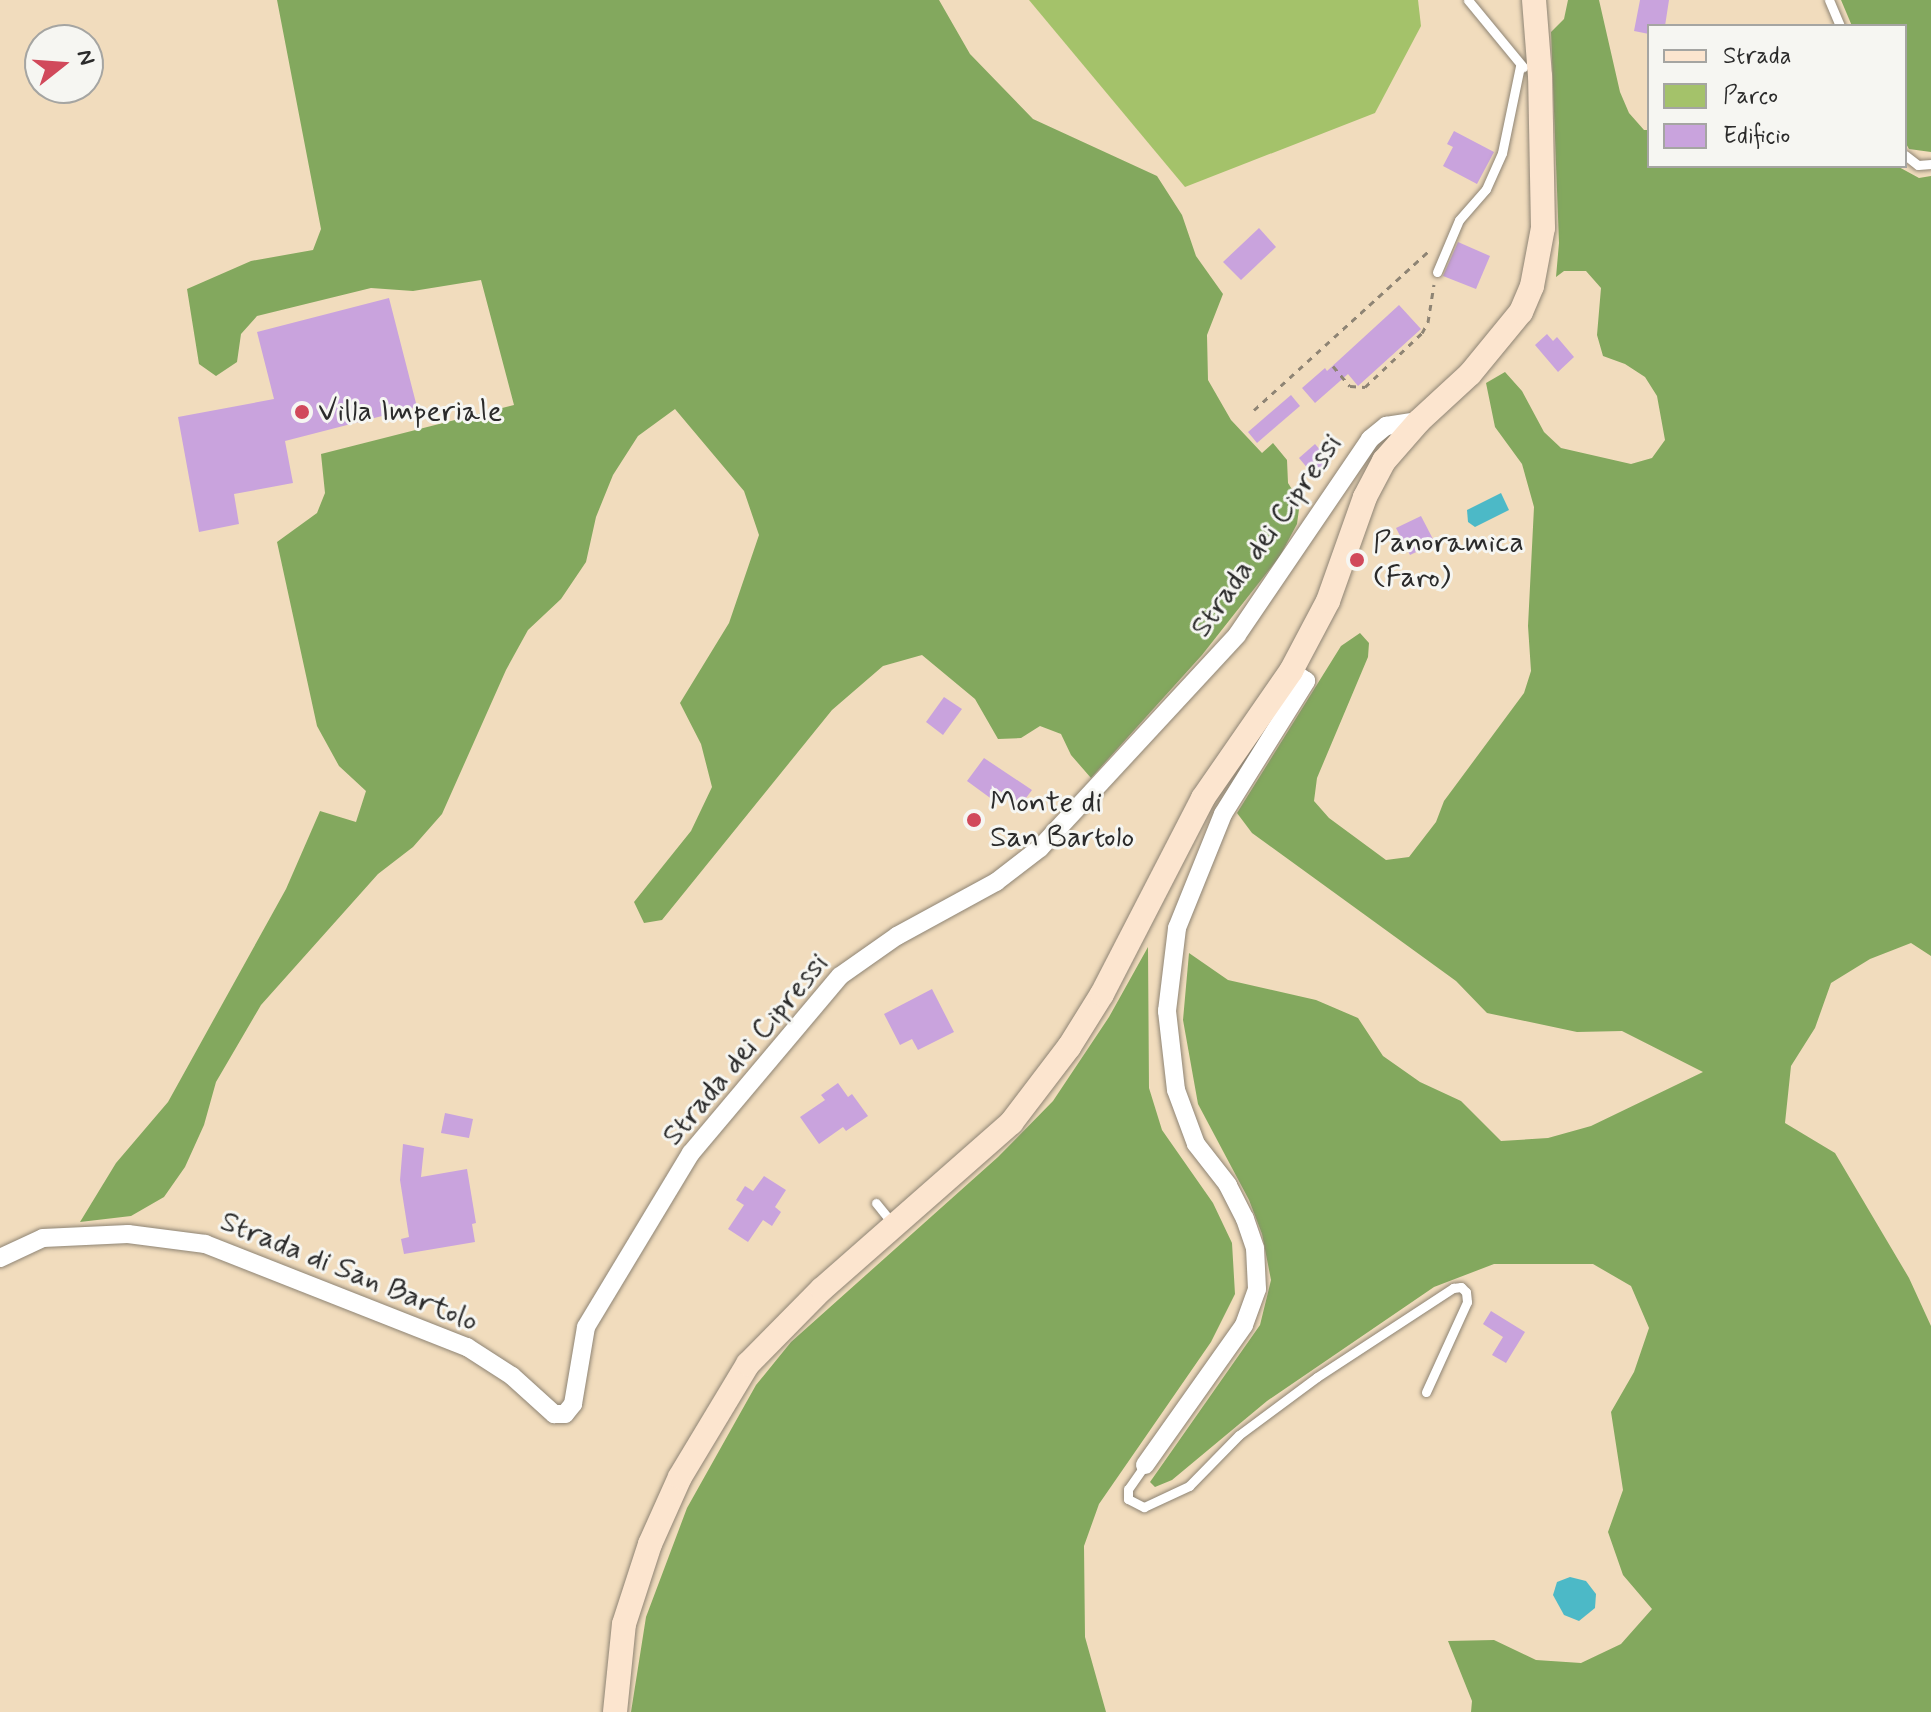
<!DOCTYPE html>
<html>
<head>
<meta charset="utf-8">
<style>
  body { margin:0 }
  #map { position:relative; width:1931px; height:1712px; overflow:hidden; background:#f1dcbd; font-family:Mynerve,sans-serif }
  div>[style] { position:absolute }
  .green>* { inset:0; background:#a4c26a }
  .forest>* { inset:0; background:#83a85e }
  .water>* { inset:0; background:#4cb9c7 }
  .building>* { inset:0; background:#c9a3dd }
  .path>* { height:3px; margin-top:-1.5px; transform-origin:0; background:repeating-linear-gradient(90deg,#8e8474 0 6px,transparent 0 12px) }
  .roads { filter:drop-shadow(0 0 2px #8e8474) drop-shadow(0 0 2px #8e8474) }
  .lane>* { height:9px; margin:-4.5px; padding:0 4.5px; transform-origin:4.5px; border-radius:4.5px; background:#fff }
  .street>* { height:18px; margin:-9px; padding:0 9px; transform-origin:9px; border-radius:9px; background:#fff }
  .secondary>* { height:24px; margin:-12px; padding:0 12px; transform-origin:12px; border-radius:12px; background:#fce5cf }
  .dots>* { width:22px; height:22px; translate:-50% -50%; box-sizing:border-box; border:4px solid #f6f6f2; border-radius:50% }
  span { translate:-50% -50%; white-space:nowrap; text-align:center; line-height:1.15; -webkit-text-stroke:6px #f6f6f2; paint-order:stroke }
  .poi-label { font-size:30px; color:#2b2b2b }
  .left { translate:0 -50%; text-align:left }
  .street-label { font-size:30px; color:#2b2b2b }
  .legend { position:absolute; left:1647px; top:24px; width:260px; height:144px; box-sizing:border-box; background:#f6f6f2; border:2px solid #a5a5a2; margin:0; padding:10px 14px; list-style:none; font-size:24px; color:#2b2b2b }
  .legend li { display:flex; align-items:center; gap:16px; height:40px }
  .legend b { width:40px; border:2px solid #a5a5a2 }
  .north { position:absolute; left:24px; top:24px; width:80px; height:80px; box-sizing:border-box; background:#f6f6f2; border:2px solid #a5a5a2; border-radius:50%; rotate:73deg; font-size:22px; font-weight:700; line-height:32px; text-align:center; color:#2b2b2b }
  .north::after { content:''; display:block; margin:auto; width:28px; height:36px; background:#d1495b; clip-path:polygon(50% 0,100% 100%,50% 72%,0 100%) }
</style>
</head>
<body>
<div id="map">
  <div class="green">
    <div style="clip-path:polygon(1029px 0,1418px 0,1421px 26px,1375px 113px,1185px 187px)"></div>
  </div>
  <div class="forest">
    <div style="clip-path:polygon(277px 0,939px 0,970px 54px,1033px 119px,1157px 176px,1182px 215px,1196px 256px,1223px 294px,1207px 335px,1208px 380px,1231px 420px,1262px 453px,1273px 443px,1287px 460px,1288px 483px,1300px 502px,1297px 524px,1280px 556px,1202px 655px,1091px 778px,1071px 755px,1061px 734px,1040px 726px,1021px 738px,998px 739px,975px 699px,922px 655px,883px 666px,832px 710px,662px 920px,644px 923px,634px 902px,691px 831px,712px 787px,701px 744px,680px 703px,729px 623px,759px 535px,744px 491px,675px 409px,638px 436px,613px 475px,596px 517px,586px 562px,561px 599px,528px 630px,506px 670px,442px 814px,413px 847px,378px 874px,261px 1005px,216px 1082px,204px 1125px,185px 1167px,164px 1197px,131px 1216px,80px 1222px,116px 1163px,168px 1102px,286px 889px,320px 811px,356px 822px,366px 791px,339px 766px,317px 726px,277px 542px,317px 513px,325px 493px,321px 454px,514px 405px,481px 280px,413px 291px,371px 288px,257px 316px,241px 334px,237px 362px,216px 376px,199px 364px,187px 289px,251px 261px,313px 250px,321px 229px)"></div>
    <div style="clip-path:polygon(1568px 0,1599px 0,1620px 92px,1629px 113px,1644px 130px,1649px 130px,1649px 166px,1897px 166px,1919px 178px,1931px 176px,1931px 956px,1911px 943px,1870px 959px,1831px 983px,1815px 1028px,1791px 1066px,1785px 1123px,1835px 1153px,1909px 1278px,1931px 1326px,1931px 1712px,1471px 1712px,1472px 1701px,1448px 1641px,1494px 1640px,1536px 1660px,1581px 1663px,1621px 1644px,1652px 1609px,1623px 1575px,1608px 1532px,1623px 1490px,1611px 1412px,1634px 1372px,1649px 1328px,1631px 1286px,1593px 1264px,1494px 1264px,1434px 1287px,1267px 1401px,1172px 1480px,1155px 1487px,1150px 1482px,1260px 1325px,1271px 1280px,1262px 1234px,1249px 1200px,1198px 1104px,1183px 1020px,1189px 953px,1228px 980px,1316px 1000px,1358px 1018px,1383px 1056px,1420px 1082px,1461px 1101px,1501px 1141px,1548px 1138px,1591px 1126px,1703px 1072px,1622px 1031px,1577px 1032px,1487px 1013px,1456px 981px,1252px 833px,1237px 813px,1341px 646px,1360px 633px,1369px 643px,1368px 657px,1317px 778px,1314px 801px,1329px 818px,1386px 860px,1409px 857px,1436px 822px,1444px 801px,1524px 693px,1531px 671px,1528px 626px,1534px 507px,1522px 464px,1495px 427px,1486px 383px,1505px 372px,1522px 391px,1544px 432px,1561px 448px,1631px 464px,1652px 458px,1665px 440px,1657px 396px,1645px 377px,1625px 364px,1603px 356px,1597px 335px,1601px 288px,1586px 271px,1564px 271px,1556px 277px,1559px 243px,1551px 32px,1564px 19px)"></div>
    <div style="clip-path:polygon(1841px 0,1931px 0,1931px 152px,1909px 149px,1905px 142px,1905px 26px,1852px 26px)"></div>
    <div style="clip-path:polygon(1148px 947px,1149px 1088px,1162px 1130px,1213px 1203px,1232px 1243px,1235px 1294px,1211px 1342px,1099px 1504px,1084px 1546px,1085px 1637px,1106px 1712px,631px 1712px,646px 1617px,687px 1508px,756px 1385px,791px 1342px,998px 1157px,1053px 1101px,1109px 1017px)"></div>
  </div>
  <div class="water">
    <div style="clip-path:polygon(1501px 493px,1509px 510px,1475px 527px,1468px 522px,1467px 510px)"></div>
    <div style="clip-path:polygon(1570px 1577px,1586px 1581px,1596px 1594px,1595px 1608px,1579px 1621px,1564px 1615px,1553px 1595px,1557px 1582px)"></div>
  </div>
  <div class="building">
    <div style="clip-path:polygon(1640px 0,1669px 0,1665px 26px,1649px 26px,1649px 34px,1634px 31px)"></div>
    <div style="clip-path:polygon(1454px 131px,1494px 152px,1477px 184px,1443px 166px,1453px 147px,1447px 144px)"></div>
    <div style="clip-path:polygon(1259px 228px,1276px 247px,1241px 280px,1223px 262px)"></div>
    <div style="clip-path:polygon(1458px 242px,1490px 256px,1476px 289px,1443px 276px)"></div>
    <div style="clip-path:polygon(389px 298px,417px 407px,285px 441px,293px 483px,234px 494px,239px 524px,199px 532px,178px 417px,274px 399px,257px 332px)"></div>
    <div style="clip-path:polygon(1399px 305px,1421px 329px,1358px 386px,1348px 374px,1315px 403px,1302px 388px,1325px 368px,1327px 371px)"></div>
    <div style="clip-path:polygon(1547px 334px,1553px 341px,1557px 337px,1574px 357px,1558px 372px,1535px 345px)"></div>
    <div style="clip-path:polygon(1291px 395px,1300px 406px,1257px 443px,1248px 432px)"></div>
    <div style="clip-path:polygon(1315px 444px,1330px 461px,1314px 476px,1299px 458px)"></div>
    <div style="clip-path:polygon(1421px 516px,1435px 543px,1410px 555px,1396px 528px)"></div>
    <div style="clip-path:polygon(944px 697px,962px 709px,943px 735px,926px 722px)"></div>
    <div style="clip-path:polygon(984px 758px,1032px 790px,1020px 806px,1000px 791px,993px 800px,967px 781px)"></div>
    <div style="clip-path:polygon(932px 989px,954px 1032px,918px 1050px,912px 1039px,900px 1045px,884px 1014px)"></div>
    <div style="clip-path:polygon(838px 1083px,848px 1097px,852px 1094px,868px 1116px,846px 1131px,843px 1127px,819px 1144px,800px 1117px,825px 1100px,821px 1095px)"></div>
    <div style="clip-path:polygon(445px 1113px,473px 1119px,469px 1138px,441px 1133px)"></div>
    <div style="clip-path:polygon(403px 1144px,424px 1148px,421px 1177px,467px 1169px,476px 1223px,472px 1224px,475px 1242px,404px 1254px,401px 1239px,409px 1237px,400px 1180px)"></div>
    <div style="clip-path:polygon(764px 1176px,786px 1190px,775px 1207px,781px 1212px,772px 1226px,763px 1220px,748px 1242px,728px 1229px,744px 1205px,736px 1200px,745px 1186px,753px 1191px)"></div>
    <div style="clip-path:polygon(1491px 1311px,1525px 1332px,1506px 1363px,1492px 1355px,1503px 1337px,1483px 1324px)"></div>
  </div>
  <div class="path">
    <div style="left:1333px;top:366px;width:26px;rotate:50deg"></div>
    <div style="left:1350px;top:386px;width:15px;rotate:4deg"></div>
    <div style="left:1365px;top:387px;width:79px;rotate:-43.5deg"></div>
    <div style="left:1422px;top:333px;width:13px;rotate:-61deg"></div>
    <div style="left:1428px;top:322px;width:38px;rotate:-81deg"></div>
    <div style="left:1254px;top:410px;width:239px;rotate:-42.3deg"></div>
  </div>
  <div class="roads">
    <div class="lane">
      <div style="left:1468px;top:0;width:87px;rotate:50.6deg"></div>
      <div style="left:1829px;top:0;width:28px;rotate:67deg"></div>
      <div style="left:1905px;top:155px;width:16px;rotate:38deg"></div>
      <div style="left:1918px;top:165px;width:13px;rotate:-4deg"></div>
      <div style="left:1437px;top:272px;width:56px;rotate:-67.1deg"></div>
      <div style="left:1459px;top:220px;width:41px;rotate:-48.9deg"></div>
      <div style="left:1486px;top:189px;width:39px;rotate:-66deg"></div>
      <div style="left:1502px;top:153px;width:89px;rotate:-78.3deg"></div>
      <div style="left:876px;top:1203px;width:28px;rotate:51deg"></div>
      <div style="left:1145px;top:1465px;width:29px;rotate:125deg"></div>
      <div style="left:1128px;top:1489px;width:10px;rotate:90deg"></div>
      <div style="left:1128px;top:1499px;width:18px;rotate:27deg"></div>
      <div style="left:1144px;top:1507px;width:50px;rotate:-25deg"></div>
      <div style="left:1189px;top:1486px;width:71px;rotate:-45.6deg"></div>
      <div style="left:1239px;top:1435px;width:97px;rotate:-36.6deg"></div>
      <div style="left:1317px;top:1377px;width:163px;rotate:-33.2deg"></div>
      <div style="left:1453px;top:1288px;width:8px;rotate:-7deg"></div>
      <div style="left:1461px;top:1287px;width:7px;rotate:45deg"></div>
      <div style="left:1466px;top:1292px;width:10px;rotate:84deg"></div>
      <div style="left:1467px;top:1302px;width:99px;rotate:114.5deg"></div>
    </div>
    <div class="street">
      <div style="left:0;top:1258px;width:47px;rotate:-24.9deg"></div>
      <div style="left:43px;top:1238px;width:85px;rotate:-2.7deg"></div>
      <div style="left:128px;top:1234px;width:78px;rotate:7.4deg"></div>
      <div style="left:205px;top:1244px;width:282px;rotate:21.5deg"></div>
      <div style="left:467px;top:1347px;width:54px;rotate:32.8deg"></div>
      <div style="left:512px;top:1376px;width:57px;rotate:42.1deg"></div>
      <div style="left:554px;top:1414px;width:11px"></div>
      <div style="left:565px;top:1414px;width:13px;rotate:-51deg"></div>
      <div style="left:573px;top:1404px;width:78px;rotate:-80.4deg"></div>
      <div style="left:586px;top:1327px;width:203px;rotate:-58.9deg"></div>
      <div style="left:691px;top:1153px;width:231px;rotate:-49.9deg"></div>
      <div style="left:840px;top:976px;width:70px;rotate:-35.1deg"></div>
      <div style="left:897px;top:936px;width:113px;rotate:-28.6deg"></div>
      <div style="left:996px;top:882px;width:56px;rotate:-37.7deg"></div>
      <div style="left:1040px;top:848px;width:290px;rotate:-47.2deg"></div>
      <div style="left:1237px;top:635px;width:237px;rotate:-55.8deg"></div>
      <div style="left:1370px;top:439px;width:21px;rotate:-39deg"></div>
      <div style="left:1386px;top:426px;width:33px;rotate:-9deg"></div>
      <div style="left:1145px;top:1465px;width:171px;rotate:-54.7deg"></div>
      <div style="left:1244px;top:1325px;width:38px;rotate:-70deg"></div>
      <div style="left:1257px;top:1289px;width:41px;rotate:-92.8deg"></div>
      <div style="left:1255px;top:1248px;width:31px;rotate:-109deg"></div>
      <div style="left:1245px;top:1219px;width:38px;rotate:-117deg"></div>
      <div style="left:1228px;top:1185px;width:52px;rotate:-128deg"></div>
      <div style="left:1196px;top:1144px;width:58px;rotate:-110.3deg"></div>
      <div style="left:1176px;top:1090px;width:80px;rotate:-96.5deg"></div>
      <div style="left:1167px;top:1011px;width:84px;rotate:-83.1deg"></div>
      <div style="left:1177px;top:928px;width:123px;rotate:-68deg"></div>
      <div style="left:1223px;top:814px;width:157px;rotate:-58deg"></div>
      <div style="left:1306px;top:681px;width:18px;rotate:-146deg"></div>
    </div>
    <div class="secondary">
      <div style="left:615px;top:1712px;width:88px;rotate:-84.2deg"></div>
      <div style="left:624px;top:1624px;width:84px;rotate:-72deg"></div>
      <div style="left:650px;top:1544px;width:73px;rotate:-65.9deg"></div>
      <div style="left:680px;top:1477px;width:132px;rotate:-59deg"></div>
      <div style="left:748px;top:1364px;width:105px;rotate:-45.4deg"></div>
      <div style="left:822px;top:1289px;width:252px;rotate:-41.3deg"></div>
      <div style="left:1011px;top:1123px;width:96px;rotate:-52.7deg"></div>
      <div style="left:1069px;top:1047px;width:62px;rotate:-58.1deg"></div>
      <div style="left:1102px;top:994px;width:220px;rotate:-62.7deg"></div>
      <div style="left:1203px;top:798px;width:155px;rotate:-55.3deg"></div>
      <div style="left:1291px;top:671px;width:79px;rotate:-62.1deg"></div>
      <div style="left:1328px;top:601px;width:110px;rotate:-70.4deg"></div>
      <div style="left:1365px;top:497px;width:41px;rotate:-62.2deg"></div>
      <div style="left:1384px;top:461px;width:53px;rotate:-48.8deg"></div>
      <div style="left:1419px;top:421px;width:69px;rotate:-42.7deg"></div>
      <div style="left:1470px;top:374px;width:80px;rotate:-50.6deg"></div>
      <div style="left:1521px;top:312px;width:28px;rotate:-67deg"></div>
      <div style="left:1532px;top:286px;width:59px;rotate:-79.3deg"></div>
      <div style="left:1543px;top:228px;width:152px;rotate:-91.1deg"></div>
      <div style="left:1540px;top:76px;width:76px;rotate:-94.5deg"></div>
    </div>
  </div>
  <div class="dots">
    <div style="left:302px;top:412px;background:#d1495b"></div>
    <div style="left:1357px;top:560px;background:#d1495b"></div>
    <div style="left:974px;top:820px;background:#d1495b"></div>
  </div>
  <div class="poi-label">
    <span class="left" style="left:318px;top:412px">Villa Imperiale</span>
    <span class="left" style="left:1373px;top:560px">Panoramica<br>(Faro)</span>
    <span class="left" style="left:990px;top:820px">Monte di<br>San Bartolo</span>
  </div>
  <div class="street-label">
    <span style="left:1267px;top:536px;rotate:-55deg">Strada dei Cipressi</span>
    <span style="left:746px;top:1050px;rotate:-50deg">Strada dei Cipressi</span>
    <span style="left:349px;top:1272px;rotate:22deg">Strada di San Bartolo</span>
  </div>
  <ul class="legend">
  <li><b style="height:10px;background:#fce5cf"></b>Strada</li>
  <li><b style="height:22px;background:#a4c26a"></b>Parco</li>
  <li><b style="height:22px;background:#c9a3dd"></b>Edificio</li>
  </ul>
  <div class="north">N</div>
</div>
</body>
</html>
